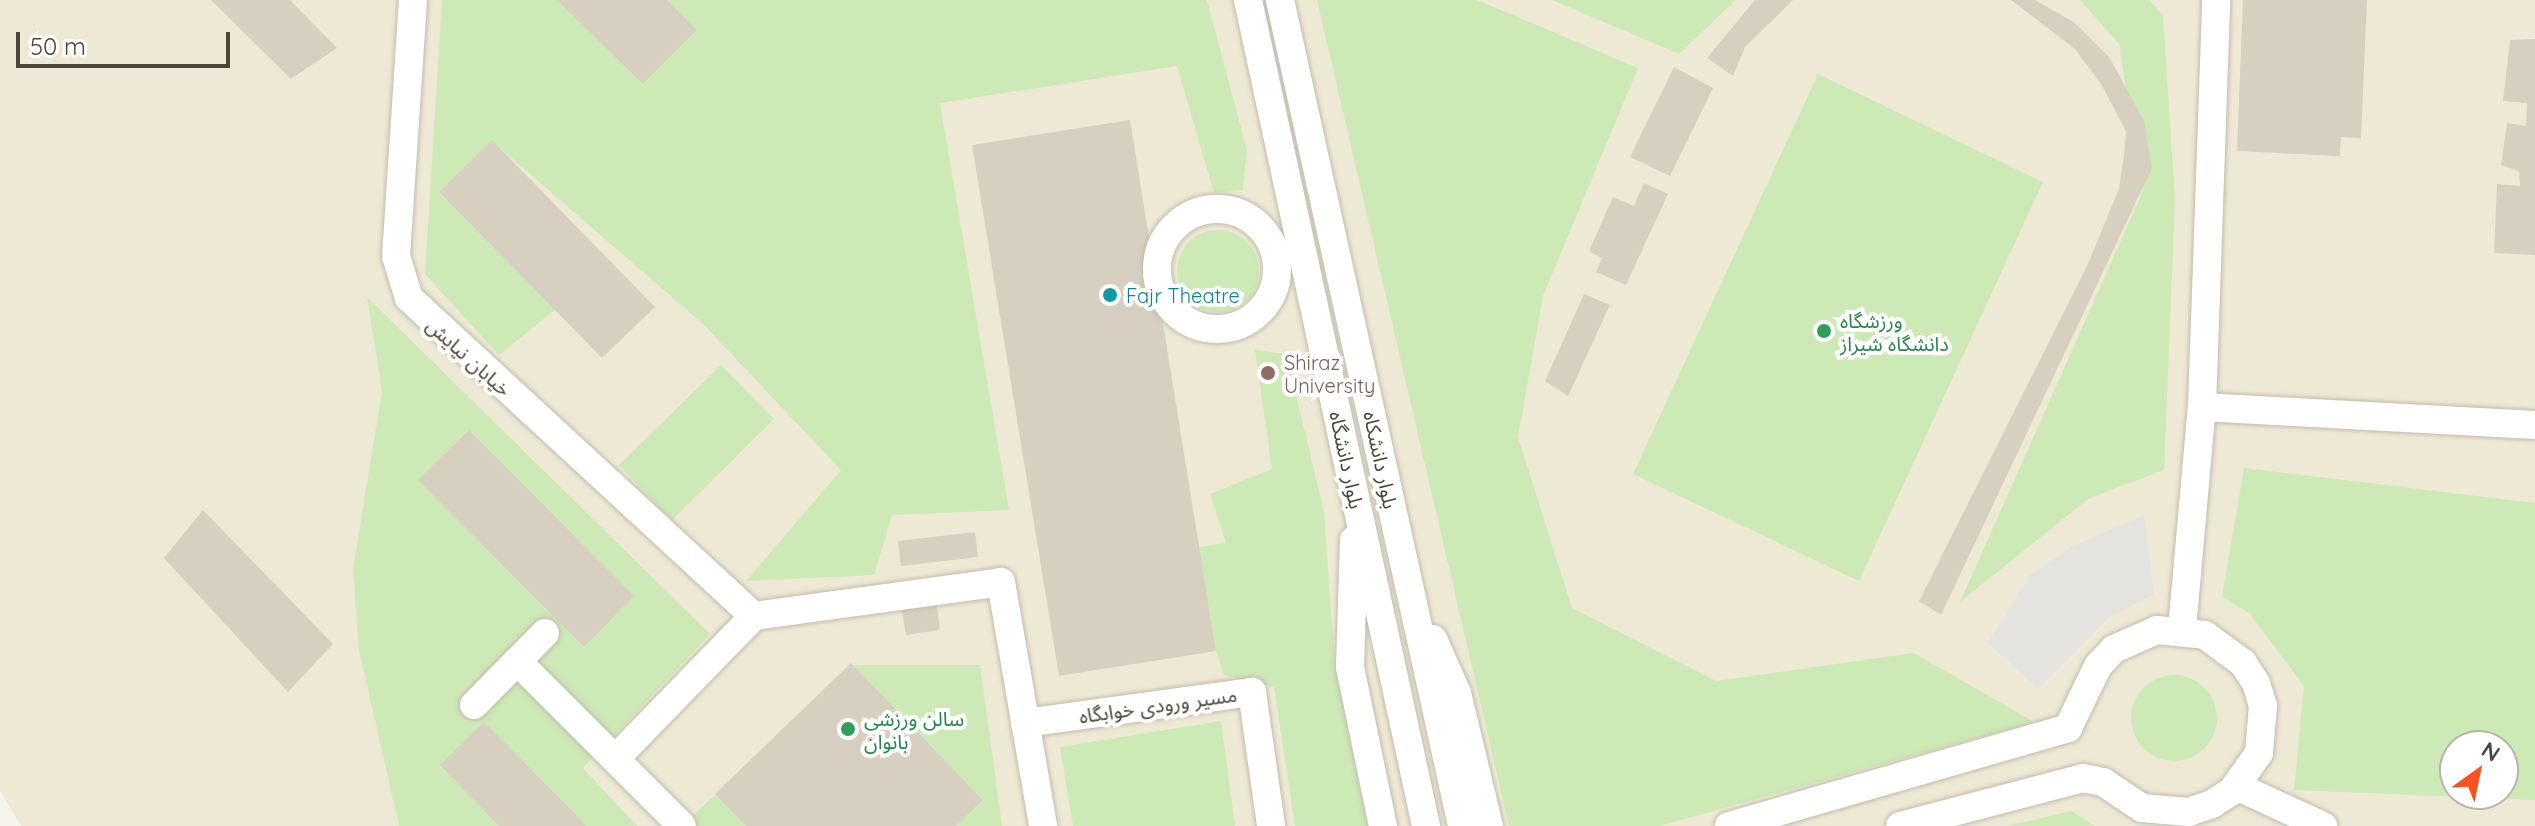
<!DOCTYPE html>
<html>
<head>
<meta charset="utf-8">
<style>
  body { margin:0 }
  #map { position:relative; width:2535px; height:826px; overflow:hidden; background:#f5f3eb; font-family:Quicksand,"Noto Sans Arabic",sans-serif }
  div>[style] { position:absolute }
  .education>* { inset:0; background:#eee9d5 }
  .green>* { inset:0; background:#cde9b5 }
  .round { border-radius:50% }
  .parking>* { inset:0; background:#e4e3df }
  .building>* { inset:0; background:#d7d0c0 }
  .roads { filter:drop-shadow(0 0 2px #c1bcad) drop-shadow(0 0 2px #c1bcad) }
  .minor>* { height:28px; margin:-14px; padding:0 14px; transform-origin:14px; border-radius:14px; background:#fff }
  .minor>.ring { margin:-14px; padding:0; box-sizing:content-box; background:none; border:28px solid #fff; border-radius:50% }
  .dots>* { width:22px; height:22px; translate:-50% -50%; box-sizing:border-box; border:4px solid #fff; border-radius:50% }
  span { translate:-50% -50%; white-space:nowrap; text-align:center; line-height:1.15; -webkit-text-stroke:8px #fff; paint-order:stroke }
  .culture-label { font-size:20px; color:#0d838f }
  .left { translate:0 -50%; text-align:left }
  .leisure-label { font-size:20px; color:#27864d }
  .street-label { font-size:20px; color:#4a4539 }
  .education-label { font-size:20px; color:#785e54 }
  .north { position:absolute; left:2439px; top:730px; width:80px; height:80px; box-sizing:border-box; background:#fff; border:2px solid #b7b5b0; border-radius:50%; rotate:33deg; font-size:22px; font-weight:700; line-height:32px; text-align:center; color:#4a4539 }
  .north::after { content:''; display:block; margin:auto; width:28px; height:36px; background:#f8531f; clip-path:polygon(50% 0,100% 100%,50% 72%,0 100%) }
  .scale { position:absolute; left:16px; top:32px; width:214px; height:36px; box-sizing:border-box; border:4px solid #4a4539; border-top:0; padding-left:10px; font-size:24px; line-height:28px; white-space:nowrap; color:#4a4539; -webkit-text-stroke:6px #fff; paint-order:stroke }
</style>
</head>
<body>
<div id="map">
  <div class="education">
    <div style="clip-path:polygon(evenodd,0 0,2535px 0,2535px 826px,21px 826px,0 791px,0 0,2455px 746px,2503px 746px,2503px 794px,2455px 794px,2455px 746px)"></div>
  </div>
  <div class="green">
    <div style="clip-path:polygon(442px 0,1207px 0,1247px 150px,1243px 190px,1214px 193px,1177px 66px,940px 103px,1009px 510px,892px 515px,874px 575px,746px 581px,841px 470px,703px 324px,492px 141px,439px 192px,555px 310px,499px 355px,425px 274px)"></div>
    <div style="clip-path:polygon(1317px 0,1477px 0,1638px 68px,1543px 296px,1518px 437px,1572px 608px,1716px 681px,1914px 653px,2034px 722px,1659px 826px,1509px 826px)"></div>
    <div style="clip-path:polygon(1552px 0,1736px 0,1679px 54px)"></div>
    <div style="clip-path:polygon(2080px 0,2150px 0,2163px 16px,2175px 200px,2164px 470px,2088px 499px,1960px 602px,2142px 193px,2119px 44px)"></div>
    <div style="clip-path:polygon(1818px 74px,2043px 182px,1859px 581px,1633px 474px)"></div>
    <div class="round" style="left:1177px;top:230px;width:82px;height:82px"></div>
    <div style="clip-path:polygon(367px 297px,710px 634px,583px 768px,637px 826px,399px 826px,359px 650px,353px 569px,382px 391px)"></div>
    <div style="clip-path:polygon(1255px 350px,1286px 354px,1324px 511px,1335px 667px,1368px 826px,1295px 826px,1274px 687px,1224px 675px,1216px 651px,1199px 547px,1226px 543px,1210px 494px,1272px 469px)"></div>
    <div style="clip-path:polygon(721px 365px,774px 419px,672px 520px,619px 465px)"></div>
    <div style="clip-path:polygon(evenodd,2244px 468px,2535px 503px,2535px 800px,2294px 790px,2304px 686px,2249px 613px,2222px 597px,2244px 468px,2455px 746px,2503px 746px,2503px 794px,2455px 794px,2455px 746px)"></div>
    <div style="clip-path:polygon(853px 665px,980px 665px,1002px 826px,956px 826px,983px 800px)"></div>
    <div class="round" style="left:2131px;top:675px;width:86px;height:86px"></div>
    <div style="clip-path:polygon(1221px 721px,1235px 826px,1073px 826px,1060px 747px)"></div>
    <div style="clip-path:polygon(716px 794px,746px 826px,682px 826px)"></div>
    <div style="clip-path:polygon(2071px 811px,2095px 826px,2007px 826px)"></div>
  </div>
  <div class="parking">
    <div style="clip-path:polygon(2144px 515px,2154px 594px,2108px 618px,2038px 689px,1988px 643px,2029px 576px,2073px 546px)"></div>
  </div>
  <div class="building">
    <div style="clip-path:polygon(211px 0,290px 0,337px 48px,291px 79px)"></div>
    <div style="clip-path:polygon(557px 0,667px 0,697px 30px,643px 84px)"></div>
    <div style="clip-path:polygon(1755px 0,1793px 0,1745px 47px,1733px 76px,1707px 58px)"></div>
    <div style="clip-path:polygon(2011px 0,2035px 0,2075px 23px,2109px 57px,2144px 121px,2152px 168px,1941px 615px,1919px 601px,2087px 266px,2119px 189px,2124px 155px,2126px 131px,2101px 84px,2075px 49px)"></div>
    <div style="clip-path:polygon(2243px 0,2367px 0,2361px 138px,2341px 137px,2340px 156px,2237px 151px)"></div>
    <div style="clip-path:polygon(2535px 39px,2535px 255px,2494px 253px,2497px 184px,2520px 186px,2519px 171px,2501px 165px,2507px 123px,2526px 126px,2527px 103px,2503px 101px,2510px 40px)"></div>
    <div style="clip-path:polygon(1674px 67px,1713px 88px,1670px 176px,1630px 157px)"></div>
    <div style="clip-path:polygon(1130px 120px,1216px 651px,1059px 676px,972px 145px)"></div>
    <div style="clip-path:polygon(492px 140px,655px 307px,602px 358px,439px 192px)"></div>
    <div style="clip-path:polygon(1644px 183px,1668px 194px,1626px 285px,1596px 272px,1602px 258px,1589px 251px,1613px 197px,1634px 206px)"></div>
    <div style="clip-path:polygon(1584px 294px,1610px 305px,1568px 396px,1545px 381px)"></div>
    <div style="clip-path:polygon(469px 430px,634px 596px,584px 647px,418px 480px)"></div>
    <div style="clip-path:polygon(203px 510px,333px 644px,288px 692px,164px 558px)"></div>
    <div style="clip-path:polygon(975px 532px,978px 557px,901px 566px,898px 541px)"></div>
    <div style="clip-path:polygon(936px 600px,940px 630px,906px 635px,901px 606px)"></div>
    <div style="clip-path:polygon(851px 663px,983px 800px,956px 826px,746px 826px,715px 794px)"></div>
    <div style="clip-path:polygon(484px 722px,580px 819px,586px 826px,499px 826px,440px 765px)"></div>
  </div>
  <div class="roads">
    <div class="minor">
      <div style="left:413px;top:0;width:257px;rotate:93.8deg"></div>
      <div style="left:396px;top:256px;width:44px;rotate:72.8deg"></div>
      <div style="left:409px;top:298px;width:469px;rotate:42.7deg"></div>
      <div style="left:1248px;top:0;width:845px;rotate:77.84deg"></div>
      <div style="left:1280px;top:0;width:846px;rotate:77.57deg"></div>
      <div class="ring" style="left:1157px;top:209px;width:92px;height:92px"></div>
      <div style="left:2202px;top:407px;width:333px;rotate:3.1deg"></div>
      <div style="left:1354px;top:540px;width:127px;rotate:91.8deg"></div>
      <div style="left:1350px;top:667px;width:162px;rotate:78.3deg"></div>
      <div style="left:2182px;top:629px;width:223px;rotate:-84.9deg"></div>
      <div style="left:2202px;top:407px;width:407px;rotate:-88deg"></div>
      <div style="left:1433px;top:639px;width:59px;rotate:66deg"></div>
      <div style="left:1457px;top:693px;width:137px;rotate:76.5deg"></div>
      <div style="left:517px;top:661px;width:233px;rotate:45deg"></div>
      <div style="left:474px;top:705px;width:101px;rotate:-45.4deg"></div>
      <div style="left:1025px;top:723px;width:229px;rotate:-7.8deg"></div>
      <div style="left:1252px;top:692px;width:135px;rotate:81.9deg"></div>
      <div style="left:615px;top:759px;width:199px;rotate:-45.8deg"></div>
      <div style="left:754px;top:616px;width:249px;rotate:-7.8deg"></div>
      <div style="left:1001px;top:582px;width:248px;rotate:80.2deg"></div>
      <div style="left:2236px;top:786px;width:96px;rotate:24.7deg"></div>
      <div style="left:1729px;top:826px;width:353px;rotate:-16.1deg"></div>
      <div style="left:2068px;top:728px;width:69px;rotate:-64.2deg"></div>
      <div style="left:2098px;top:666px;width:23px;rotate:-47deg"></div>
      <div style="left:2114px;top:649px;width:47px;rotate:-23.8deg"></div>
      <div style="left:2157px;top:630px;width:48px;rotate:5.9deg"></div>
      <div style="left:2205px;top:635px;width:47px;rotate:36.4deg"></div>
      <div style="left:2243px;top:663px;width:24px;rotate:57deg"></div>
      <div style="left:2256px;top:683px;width:24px;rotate:73deg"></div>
      <div style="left:2263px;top:706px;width:47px;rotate:94.9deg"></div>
      <div style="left:2259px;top:753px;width:47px;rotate:125.4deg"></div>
      <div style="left:2232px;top:791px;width:24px;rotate:147deg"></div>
      <div style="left:2212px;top:804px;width:24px;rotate:161deg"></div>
      <div style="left:2189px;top:812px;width:47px;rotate:-175.1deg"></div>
      <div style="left:2142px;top:808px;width:47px;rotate:-146.3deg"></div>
      <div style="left:2103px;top:782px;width:20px;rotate:-169deg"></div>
      <div style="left:2083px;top:778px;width:189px;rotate:165.3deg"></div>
    </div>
  </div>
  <div class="dots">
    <div style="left:1110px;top:295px;background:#0f9aa8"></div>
    <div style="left:1824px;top:331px;background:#2e9e5b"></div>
    <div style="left:1268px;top:373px;background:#8d6e63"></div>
    <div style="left:848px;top:729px;background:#2e9e5b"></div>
  </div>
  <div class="culture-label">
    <span class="left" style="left:1126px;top:295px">Fajr Theatre</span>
  </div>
  <div class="leisure-label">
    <span class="left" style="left:1840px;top:332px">ورزشگاه<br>دانشگاه شیراز</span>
    <span class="left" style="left:864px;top:730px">سالن ورزشی<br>بانوان</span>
  </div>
  <div class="street-label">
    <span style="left:469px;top:357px;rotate:42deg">خیابان نیایش</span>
    <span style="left:1347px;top:460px;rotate:78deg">بلوار دانشگاه</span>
    <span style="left:1381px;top:460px;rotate:78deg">بلوار دانشکاه</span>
    <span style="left:1158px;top:705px;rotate:-8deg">مسیر ورودی خوابگاه</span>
  </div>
  <div class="education-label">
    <span class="left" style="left:1284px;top:374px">Shiraz<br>University</span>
  </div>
  <div class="north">N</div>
  <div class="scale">50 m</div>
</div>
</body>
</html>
